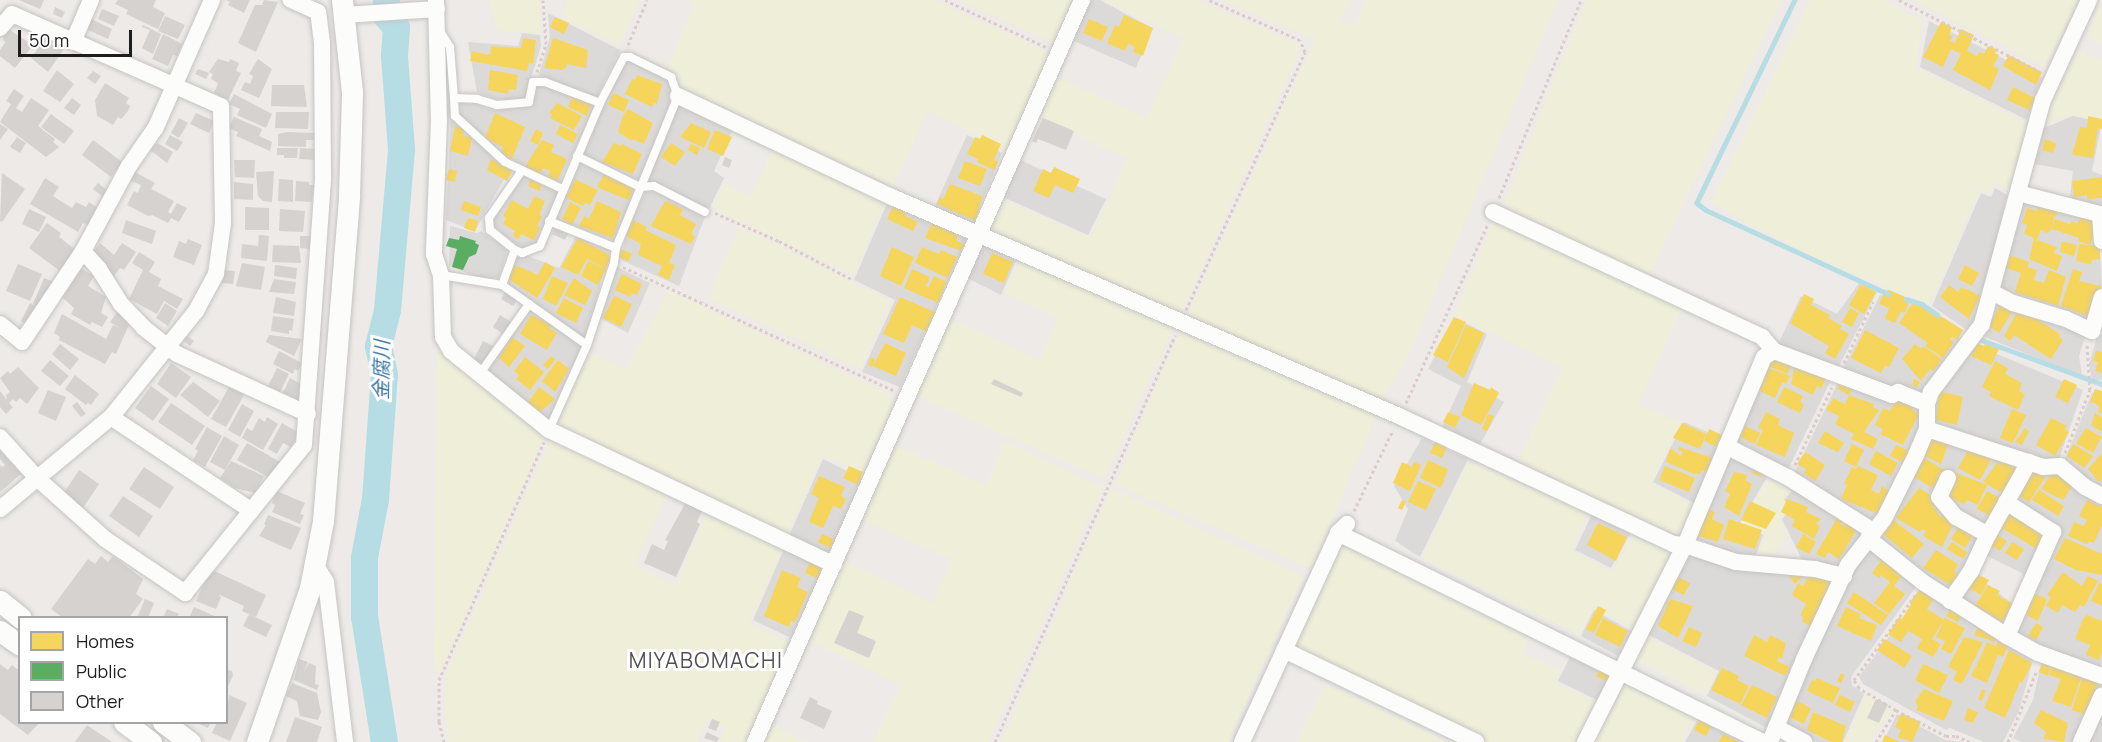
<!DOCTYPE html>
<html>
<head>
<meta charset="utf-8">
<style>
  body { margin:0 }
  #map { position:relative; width:2102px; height:742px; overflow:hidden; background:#edeae7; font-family:Manrope,"Noto Sans JP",sans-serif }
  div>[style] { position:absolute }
  .residential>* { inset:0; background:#dcdad8 }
  .religious>* { inset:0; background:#dbdad8 }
  .farmland>* { inset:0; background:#efeed9 }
  .homes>* { inset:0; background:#f6d55c }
  .public>* { inset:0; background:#5aae61 }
  .stream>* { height:4.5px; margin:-2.25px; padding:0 2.25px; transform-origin:2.25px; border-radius:2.25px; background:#b7dde4 }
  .river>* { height:27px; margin:-13.5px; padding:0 13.5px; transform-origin:13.5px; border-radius:13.5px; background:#b7dde4 }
  .building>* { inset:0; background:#d6d2cf }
  .path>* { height:3px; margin-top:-1.5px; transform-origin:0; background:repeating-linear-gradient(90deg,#dbcbca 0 3px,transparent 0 6px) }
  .roads { filter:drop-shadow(0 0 2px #c5c4c3) drop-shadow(0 0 2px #c5c4c3) }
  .service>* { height:8px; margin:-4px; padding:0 4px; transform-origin:4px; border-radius:4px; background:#fcfcfb }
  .minor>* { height:16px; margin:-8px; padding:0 8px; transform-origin:8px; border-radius:8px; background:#fcfcfb }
  .tertiary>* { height:21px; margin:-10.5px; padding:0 10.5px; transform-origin:10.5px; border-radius:10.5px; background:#fcfcfb }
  span { translate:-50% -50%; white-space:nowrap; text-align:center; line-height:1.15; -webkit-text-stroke:6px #fff; paint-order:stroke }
  .water-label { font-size:20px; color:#3d78a6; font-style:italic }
  .quarter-label { font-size:21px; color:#515151; letter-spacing:1.5px }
  .legend { position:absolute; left:18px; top:616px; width:210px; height:108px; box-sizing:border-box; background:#fff; border:2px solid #a5a5a5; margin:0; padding:8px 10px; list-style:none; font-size:18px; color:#1e1e1e }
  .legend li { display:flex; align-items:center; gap:12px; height:30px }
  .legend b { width:30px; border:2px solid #a5a5a5 }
  .scale { position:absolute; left:18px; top:30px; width:114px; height:27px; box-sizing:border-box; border:3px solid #1e1e1e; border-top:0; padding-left:8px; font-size:18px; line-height:21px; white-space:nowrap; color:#1e1e1e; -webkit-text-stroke:4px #fff; paint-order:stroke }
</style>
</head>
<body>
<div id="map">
  <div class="residential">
    <div style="clip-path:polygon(1092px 0,1100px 0,1152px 28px,1136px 68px,1072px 40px)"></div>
    <div style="clip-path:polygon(548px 13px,620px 50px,596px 99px,539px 75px,550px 37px)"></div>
    <div style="clip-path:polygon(1929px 21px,2042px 78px,2027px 120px,1920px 67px)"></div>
    <div style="clip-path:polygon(522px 33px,540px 35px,541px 46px,525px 98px,519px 101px,495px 99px,477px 92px,468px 42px,518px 46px)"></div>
    <div style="clip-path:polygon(631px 60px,670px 80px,673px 94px,640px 184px,580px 154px,625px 62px)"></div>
    <div style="clip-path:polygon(543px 83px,596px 104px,558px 185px,506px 159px,461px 116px,460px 103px,476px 104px,493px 110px,529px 107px,536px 85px)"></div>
    <div style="clip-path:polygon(679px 104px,734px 127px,714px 171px,724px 178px,709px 209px,647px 180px)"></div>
    <div style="clip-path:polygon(2073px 116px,2102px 122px,2092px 171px,2102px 175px,2102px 212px,2069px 204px,2073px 171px,2035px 164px,2044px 128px)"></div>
    <div style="clip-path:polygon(451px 117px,509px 170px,475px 231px,446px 220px)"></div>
    <div style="clip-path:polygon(967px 135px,1002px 153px,971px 230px,933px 210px)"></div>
    <div style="clip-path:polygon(1018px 159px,1106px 199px,1088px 235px,1003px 197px)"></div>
    <div style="clip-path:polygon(580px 161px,636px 189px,616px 242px,554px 219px)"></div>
    <div style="clip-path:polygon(522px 176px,556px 189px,557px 195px,536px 244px,523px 249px,493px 230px,492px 218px)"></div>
    <div style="clip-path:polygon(1995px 188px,2007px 195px,1976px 321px,1967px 330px,1932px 306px,1981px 193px,1991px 197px)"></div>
    <div style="clip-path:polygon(646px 190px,665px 195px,706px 214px,679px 286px,621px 260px,626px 235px)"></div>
    <div style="clip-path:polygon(2024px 198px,2098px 218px,2102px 285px,2091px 322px,1997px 291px)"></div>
    <div style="clip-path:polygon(888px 201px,967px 239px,900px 387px,862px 372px,895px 300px,854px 280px)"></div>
    <div style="clip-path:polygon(577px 234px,605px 246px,609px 251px,587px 336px,581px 337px,505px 282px,517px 255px,528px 256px,559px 268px)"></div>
    <div style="clip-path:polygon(983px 242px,1017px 259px,1001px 295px,965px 277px)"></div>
    <div style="clip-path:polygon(617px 267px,650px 283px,628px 333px,599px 318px)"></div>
    <div style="clip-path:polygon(1859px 283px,1877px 292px,1837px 370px,1777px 346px,1801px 296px,1837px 314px)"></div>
    <div style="clip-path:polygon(1880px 295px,1922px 306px,1961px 339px,1922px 398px,1887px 389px,1845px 373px,1844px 367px)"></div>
    <div style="clip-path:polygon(1994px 300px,2086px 333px,2079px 356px,2082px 377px,1983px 336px)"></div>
    <div style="clip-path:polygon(532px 308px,581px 346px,580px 354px,551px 421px,547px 422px,485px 370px,526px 311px)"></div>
    <div style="clip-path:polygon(1455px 318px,1487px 334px,1467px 382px,1504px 402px,1479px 446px,1442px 428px,1461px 386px,1428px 369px)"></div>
    <div style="clip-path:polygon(2098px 334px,2102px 334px,2102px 380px,2092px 379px,2089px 364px)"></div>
    <div style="clip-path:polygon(1976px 345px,2083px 390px,2058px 462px,2043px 464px,1932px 425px,1935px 392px)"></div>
    <div style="clip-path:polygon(1772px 356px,1830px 382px,1787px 472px,1735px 442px)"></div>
    <div style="clip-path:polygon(1839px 380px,1919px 405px,1922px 428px,1877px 525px,1793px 476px)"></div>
    <div style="clip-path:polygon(2102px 392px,2102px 492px,2064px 461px,2092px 393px)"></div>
    <div style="clip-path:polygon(1684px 422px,1724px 439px,1696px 504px,1653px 482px)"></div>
    <div style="clip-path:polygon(1931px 434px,1951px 438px,2021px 466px,1988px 528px,1960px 513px,1944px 496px,1953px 478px,1943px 473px,1934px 497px,1953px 523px,1980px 540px,1966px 572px,1948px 597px,1878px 543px,1876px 538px)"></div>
    <div style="clip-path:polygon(1422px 438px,1468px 459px,1420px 557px,1395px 541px,1408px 509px,1394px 486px)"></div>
    <div style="clip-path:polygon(1728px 452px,1770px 472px,1740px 523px,1763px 535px,1756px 555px,1735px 555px,1696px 538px)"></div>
    <div style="clip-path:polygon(823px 459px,863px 479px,830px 555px,789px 536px)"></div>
    <div style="clip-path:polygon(2038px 467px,2102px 499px,2102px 662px,2098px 670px,2013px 634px,2056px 531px,2012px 501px)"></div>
    <div style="clip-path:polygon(1796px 486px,1867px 530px,1841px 570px,1803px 562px,1782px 519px,1792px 506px,1784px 500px)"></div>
    <div style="clip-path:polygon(2008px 508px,2046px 534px,2028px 576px,1983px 554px)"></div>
    <div style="clip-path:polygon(1592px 514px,1631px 532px,1611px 568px,1575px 550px)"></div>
    <div style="clip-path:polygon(1872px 546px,1918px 584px,1851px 677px,1852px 685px,1864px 694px,1843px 742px,1817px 742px,1786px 724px,1805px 672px,1848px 579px)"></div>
    <div style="clip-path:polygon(1688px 548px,1834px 578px,1778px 700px,1772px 723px,1765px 727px,1707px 696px,1719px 671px,1645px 633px)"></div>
    <div style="clip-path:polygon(784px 549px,825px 566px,791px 638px,753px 620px)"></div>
    <div style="clip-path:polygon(1975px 575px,2017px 607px,2006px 630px,1956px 598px)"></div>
    <div style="clip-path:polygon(1925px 588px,2034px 657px,2019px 711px,2003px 742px,1984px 742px,1950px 728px,1946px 730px,1863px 684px,1859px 677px)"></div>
    <div style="clip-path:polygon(1594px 610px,1633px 632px,1618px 656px,1581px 636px)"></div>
    <div style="clip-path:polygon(1570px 657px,1613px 678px,1599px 701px,1558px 681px)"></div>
    <div style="clip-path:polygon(2042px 659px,2100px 681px,2100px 690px,2075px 742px,2021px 742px,2013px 738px,2033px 700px)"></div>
    <div style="clip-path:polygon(2102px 711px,2102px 742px,2087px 742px)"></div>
    <div style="clip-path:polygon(1897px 714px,1945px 740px,1962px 742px,1883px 742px)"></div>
    <div style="clip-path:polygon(1699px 717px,1750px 742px,1685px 742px)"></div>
  </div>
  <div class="religious">
    <div style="clip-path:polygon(450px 226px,477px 233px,481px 231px,508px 250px,499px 277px,486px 280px,449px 266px)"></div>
  </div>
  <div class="farmland">
    <div style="clip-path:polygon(489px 0,539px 0,541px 34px,497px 30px)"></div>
    <div style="clip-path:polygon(567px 0,640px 0,619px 45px,563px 18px)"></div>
    <div style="clip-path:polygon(689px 0,935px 0,1049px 53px,1006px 150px,928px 111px,891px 190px,695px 99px,666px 70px,695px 3px)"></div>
    <div style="clip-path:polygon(959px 0,1072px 0,1053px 43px)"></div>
    <div style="clip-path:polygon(1103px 0,1197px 0,1297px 43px,1300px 50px,1180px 316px,988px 236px,987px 225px,1002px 199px,1091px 238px,1127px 158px,1039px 119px,1056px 77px,1147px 118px,1183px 39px)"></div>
    <div style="clip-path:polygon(1222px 0,1350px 0,1340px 20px,1354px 26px,1367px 0,1558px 0,1408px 356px,1380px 402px,1186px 318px,1315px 40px)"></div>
    <div style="clip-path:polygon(1586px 0,1781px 0,1648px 277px,1507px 213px,1505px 201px)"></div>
    <div style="clip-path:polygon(1810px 0,1883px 0,1922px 20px,1916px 68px,2025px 122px,2029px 130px,2009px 192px,1995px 183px,1990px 194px,1980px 189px,1930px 304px,1825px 262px,1750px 225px,1711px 201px)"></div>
    <div style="clip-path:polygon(1913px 0,2078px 0,2045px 67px)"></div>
    <div style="clip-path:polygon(2102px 1px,2102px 44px,2088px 37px,2087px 31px)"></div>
    <div style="clip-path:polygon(2079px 50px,2102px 61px,2102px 121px,2071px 114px,2046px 124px,2059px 80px)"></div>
    <div style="clip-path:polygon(775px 144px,886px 201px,853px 276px,713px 208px,725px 182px,750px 198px)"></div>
    <div style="clip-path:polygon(1494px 219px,1683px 306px,1638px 404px,1680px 422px,1651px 483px,1694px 505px,1680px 537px,1517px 463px,1562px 367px,1454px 315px)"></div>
    <div style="clip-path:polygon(739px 226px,891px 301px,861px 369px,708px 298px)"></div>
    <div style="clip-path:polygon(1019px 260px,1169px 322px,1172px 330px,1104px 479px,915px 395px,948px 318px,1039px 360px,1058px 318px,1004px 293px)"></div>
    <div style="clip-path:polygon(668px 290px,891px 395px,894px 405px,863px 472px,823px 455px,787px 535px,556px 424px,589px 351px,626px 369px)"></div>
    <div style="clip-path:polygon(1181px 327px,1377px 413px,1311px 569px,1115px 484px)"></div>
    <div style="clip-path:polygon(437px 347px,545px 435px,440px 672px,434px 670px)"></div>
    <div style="clip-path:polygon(550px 439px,665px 491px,667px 495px,634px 564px,675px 586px,706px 515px,783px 548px,749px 624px,788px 642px,747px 742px,726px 742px,720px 739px,724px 728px,707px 720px,697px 742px,449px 742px,445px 718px,445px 677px)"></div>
    <div style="clip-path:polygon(1004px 441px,1103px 487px,988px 742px,873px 742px,900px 685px,807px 640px,843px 561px,933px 603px,951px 559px,862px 520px,895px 445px,986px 485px)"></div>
    <div style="clip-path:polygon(1473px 462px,1588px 513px,1571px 550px,1611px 572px,1635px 533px,1670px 548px,1671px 552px,1633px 629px,1593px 607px,1579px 635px,1422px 558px,1467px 465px)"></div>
    <div style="clip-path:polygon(1771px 473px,1795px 486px,1783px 500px,1789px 505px,1780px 519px,1787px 535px,1770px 559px,1757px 556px,1766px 533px,1742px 523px)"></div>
    <div style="clip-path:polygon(1111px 488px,1303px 576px,1228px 742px,1001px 742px)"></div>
    <div style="clip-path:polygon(1341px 544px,1530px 637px,1522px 653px,1561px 671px,1556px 683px,1600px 705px,1581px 742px,1491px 742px,1294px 646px)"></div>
    <div style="clip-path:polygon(1643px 635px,1717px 672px,1705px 695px,1633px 658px)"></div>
    <div style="clip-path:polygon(1621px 679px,1695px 715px,1682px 742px,1591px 742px)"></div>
    <div style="clip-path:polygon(1325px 684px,1449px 742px,1296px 742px)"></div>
    <div style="clip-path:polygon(1866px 695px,1889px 708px,1891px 714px,1875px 731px,1871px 742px,1845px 742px)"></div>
    <div style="clip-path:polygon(771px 725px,807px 742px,764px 742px)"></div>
  </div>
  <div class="homes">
    <div style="clip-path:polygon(1124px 15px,1153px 28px,1143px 56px,1133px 52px,1135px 47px,1128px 44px,1125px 51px,1107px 43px,1115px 25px,1119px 27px)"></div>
    <div style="clip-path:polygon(555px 17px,569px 23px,564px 34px,550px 27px)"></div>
    <div style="clip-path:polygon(1089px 19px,1108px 27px,1102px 41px,1083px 33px)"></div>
    <div style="clip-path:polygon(1941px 22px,1952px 27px,1949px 35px,1952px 36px,1950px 41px,1955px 43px,1961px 29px,1974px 35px,1967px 51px,1977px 56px,1979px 52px,1984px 54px,1988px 46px,1996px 49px,1995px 53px,1999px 55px,1993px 66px,1999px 69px,1990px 90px,1953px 70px,1961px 54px,1951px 49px,1943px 67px,1923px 57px)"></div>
    <div style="clip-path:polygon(523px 38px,536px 40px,533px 64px,529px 63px,527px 71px,470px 61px,472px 51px,490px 55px,491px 46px,521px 48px)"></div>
    <div style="clip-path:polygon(553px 38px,588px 50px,586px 68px,567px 64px,566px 68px,562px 70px,544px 68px)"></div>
    <div style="clip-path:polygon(2009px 55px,2042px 72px,2036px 85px,2003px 66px)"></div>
    <div style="clip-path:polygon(490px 70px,518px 75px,516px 90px,509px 89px,508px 94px,488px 90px)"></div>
    <div style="clip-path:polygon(637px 75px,662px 84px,657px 104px,654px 103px,652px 107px,625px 94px,632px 79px,635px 80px)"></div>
    <div style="clip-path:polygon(2013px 87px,2035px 98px,2029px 110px,2007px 100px)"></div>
    <div style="clip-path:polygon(613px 93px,629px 100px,624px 112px,608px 105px)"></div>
    <div style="clip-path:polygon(572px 97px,591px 105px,587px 116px,568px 107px)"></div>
    <div style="clip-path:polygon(557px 103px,582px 116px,574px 130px,550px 118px,552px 114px,549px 113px)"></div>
    <div style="clip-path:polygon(628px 109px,653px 123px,644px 144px,633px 139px,632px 141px,618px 132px,623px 115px)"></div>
    <div style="clip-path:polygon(495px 113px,525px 127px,512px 159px,501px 153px,503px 147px,485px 138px)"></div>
    <div style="clip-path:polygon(2088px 116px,2102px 119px,2102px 129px,2098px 128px,2093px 158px,2072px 155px,2080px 127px,2087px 128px)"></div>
    <div style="clip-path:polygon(691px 123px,711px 132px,704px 148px,680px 137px)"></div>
    <div style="clip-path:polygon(560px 125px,578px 134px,573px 143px,556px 134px)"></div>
    <div style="clip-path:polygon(455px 126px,464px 129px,463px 136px,472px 138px,468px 156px,450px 151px)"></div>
    <div style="clip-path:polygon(536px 129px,543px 133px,538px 145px,530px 141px)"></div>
    <div style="clip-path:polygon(715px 130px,732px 137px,723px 156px,707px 149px)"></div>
    <div style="clip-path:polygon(982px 135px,1001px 144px,994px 160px,998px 162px,994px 170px,977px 162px,978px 159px,967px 154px,975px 137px,980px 139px)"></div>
    <div style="clip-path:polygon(2045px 139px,2056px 143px,2053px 153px,2042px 150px)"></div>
    <div style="clip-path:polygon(542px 140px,554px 145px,551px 152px,567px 159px,557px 181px,548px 177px,550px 171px,543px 168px,540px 175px,524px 168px)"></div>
    <div style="clip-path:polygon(614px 143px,621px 146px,622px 144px,642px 154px,633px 174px,602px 162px)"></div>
    <div style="clip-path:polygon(671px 143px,685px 152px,675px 166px,661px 157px)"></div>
    <div style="clip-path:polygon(691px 144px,700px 148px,697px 155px,688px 150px)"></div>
    <div style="clip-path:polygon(491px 159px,512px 171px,507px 181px,487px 170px)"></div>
    <div style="clip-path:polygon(965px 161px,987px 169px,980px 186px,958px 178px)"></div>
    <div style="clip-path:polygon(1054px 167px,1080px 179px,1073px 193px,1055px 185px,1049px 198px,1033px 191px,1043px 169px,1051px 173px)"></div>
    <div style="clip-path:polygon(449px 169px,457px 171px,455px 182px,446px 180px)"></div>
    <div style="clip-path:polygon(604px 174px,634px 188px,628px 200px,597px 187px)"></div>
    <div style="clip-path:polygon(2102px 177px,2102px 198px,2087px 199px,2087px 195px,2074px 197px,2072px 181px)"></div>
    <div style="clip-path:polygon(575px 179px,598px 190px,590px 205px,585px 203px,583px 206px,566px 198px)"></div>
    <div style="clip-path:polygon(530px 180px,542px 185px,539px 191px,528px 186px)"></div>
    <div style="clip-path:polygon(950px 184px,982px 196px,976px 221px,937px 204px,940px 197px,943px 199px)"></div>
    <div style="clip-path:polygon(534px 196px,545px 201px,539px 215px,542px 216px,537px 226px,540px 227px,534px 240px,521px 234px,519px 239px,513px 236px,515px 231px,503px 224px,506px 218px,503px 216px,512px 200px,528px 209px)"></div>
    <div style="clip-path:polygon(2040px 200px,2059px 206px,2056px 217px,2046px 214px,2054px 217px,2052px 229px,2047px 233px,2041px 230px,2037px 240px,2057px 247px,2054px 253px,2062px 256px,2057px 271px,2029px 259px,2034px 238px,2024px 234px,2027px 225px,2022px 223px,2027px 208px,2037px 211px)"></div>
    <div style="clip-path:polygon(464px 201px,481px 207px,478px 216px,461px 210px)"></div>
    <div style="clip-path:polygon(597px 201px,621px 212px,613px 238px,579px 226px,584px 216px,589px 219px)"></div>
    <div style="clip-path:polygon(665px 201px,683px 209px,680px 215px,696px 224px,691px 234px,695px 237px,691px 244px,651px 226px)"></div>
    <div style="clip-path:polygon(570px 202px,581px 208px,572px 225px,562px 219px)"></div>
    <div style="clip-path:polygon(894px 204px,908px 210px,905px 216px,918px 222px,913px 231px,887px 219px)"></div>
    <div style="clip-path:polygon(2080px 217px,2098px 222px,2090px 245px,2078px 241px,2079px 238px,2052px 229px,2055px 219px,2070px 224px,2071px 221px,2078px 223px)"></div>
    <div style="clip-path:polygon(468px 218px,478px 221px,475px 232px,464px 228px)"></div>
    <div style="clip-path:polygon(633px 220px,647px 227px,645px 230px,676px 245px,669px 263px,675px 265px,669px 280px,658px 275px,662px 266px,638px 255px,641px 244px,626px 236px)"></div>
    <div style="clip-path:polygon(933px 221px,959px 233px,956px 240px,964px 244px,961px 251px,925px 238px)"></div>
    <div style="clip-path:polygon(578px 238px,611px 256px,606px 269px,587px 259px,578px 275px,561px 267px)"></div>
    <div style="clip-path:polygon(2062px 241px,2077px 245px,2074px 256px,2060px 252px)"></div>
    <div style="clip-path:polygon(2079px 244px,2100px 246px,2100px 259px,2092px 260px,2091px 264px,2076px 261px)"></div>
    <div style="clip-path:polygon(892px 247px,914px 257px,901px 286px,880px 276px)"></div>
    <div style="clip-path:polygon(922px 247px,939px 254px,941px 250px,957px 257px,948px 278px,915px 263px)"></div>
    <div style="clip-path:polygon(621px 249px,632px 254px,628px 261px,618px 257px)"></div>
    <div style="clip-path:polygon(992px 253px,1013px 262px,1004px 283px,983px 274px)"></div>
    <div style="clip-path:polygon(2010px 255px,2029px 262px,2027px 267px,2037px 270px,2034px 280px,2044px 283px,2049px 270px,2066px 277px,2058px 306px,2015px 292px,2021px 273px,2006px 268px)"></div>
    <div style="clip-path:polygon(588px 261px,606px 269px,598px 285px,581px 276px)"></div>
    <div style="clip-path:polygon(545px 262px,555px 268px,537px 298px,507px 278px,515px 265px,538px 275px)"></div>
    <div style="clip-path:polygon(1965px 265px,1979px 273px,1972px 286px,1958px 279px)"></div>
    <div style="clip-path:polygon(912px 269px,930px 277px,926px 286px,929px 287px,934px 276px,947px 282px,938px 303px,904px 288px)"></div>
    <div style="clip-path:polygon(2073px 269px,2082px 272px,2079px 281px,2101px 286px,2089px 316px,2061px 306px)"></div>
    <div style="clip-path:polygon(622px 274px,642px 284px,637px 295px,632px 293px,630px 297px,615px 290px)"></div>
    <div style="clip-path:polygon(552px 276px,568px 283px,556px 306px,543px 299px)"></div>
    <div style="clip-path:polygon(574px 278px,592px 291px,585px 305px,564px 295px)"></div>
    <div style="clip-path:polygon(1861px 284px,1876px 292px,1864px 314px,1849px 305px)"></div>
    <div style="clip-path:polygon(1949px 285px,1958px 292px,1960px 288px,1967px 289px,1980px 296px,1969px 319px,1940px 297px)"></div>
    <div style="clip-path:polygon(1889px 290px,1910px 299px,1905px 313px,1901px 311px,1895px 323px,1885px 319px,1889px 308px,1879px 304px,1885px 291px)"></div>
    <div style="clip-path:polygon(1804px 294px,1814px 299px,1811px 305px,1830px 315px,1828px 318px,1842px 326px,1840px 329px,1849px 334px,1835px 359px,1825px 353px,1829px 346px,1790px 323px)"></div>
    <div style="clip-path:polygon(614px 296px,632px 304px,621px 327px,603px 318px)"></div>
    <div style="clip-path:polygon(900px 297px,935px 312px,927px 332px,912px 325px,904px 343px,883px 334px)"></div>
    <div style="clip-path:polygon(2005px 297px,2017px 304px,1999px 333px,1988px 326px)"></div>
    <div style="clip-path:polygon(564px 298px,583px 308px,576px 323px,556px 313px)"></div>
    <div style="clip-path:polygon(1915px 300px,1963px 330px,1957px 340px,1952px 337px,1950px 339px,1954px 342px,1943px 358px,1925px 346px,1928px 343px,1899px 323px)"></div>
    <div style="clip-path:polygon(2021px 305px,2043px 312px,2038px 320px,2060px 334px,2059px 337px,2063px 340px,2051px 359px,2014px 335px,2010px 341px,2004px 336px)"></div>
    <div style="clip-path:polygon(1850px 308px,1859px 313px,1852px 327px,1842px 322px)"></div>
    <div style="clip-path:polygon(531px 315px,551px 325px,549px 328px,557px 333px,547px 350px,520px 334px)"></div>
    <div style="clip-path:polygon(1454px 317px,1466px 322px,1448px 362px,1433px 355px)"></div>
    <div style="clip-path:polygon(1466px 325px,1484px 333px,1464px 378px,1447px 367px)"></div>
    <div style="clip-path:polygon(1865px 330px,1899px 348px,1889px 367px,1885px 366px,1881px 373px,1851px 358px)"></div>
    <div style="clip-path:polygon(512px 337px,525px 346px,509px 367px,499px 358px)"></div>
    <div style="clip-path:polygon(885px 343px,906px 353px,896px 376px,873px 366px)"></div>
    <div style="clip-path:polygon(1977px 343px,1984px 346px,1985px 343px,1999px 349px,1991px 365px,1971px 356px)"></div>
    <div style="clip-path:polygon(1915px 344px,1921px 349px,1923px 346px,1942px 359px,1933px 371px,1930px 369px,1921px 381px,1902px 359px)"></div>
    <div style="clip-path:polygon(1775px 351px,1793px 362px,1787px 374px,1769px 366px)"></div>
    <div style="clip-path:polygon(2096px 351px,2102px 352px,2102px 373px,2095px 371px,2098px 362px,2093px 361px)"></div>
    <div style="clip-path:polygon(551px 356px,555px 360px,548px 369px,543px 365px)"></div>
    <div style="clip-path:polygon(525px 357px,544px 372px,530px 390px,516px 379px,519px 375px,514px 371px)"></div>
    <div style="clip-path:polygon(871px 357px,875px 359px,872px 367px,868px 365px)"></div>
    <div style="clip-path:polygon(558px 360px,569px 369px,555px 392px,542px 381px)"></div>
    <div style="clip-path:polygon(1796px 361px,1826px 377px,1822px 388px,1817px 386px,1813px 395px,1791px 384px)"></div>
    <div style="clip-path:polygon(1995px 361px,2008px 368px,2005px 374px,2022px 383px,2019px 391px,2025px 394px,2018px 410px,1989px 396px,1991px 392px,1982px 387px)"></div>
    <div style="clip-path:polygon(1769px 368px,1790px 376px,1786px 384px,1782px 382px,1775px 398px,1759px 391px)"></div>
    <div style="clip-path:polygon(1844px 377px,1855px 382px,1849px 395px,1837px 389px)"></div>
    <div style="clip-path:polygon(1914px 379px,1920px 382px,1917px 387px,1912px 385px)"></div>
    <div style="clip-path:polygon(2064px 379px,2077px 385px,2068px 403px,2055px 397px)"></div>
    <div style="clip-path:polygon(1474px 383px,1490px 390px,1491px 387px,1499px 393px,1481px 425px,1461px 415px)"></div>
    <div style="clip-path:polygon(539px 387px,555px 399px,538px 414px,526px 405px)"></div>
    <div style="clip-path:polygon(1784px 387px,1803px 396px,1800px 402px,1804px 404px,1800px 413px,1777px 402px)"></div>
    <div style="clip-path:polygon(2095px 389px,2102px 391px,2102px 413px,2098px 412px,2099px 407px,2097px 404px,2090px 402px)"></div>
    <div style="clip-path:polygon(1939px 391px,1963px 397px,1957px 425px,1936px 420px)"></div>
    <div style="clip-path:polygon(1849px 395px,1874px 404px,1873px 407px,1879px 410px,1864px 432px,1878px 439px,1873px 449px,1851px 439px,1854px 434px,1835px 424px,1839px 416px,1826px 410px,1833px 398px,1845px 404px)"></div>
    <div style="clip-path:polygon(1897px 399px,1915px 405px,1912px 410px,1919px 414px,1903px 445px,1880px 434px,1883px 429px,1875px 425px,1883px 408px,1890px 411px)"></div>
    <div style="clip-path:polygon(2012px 409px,2026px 415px,2013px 443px,2000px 438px)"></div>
    <div style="clip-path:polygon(1448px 412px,1460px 417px,1455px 428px,1443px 422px)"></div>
    <div style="clip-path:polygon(1766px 412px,1780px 419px,1778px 425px,1794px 433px,1785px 457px,1756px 445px,1763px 430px,1758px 428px)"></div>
    <div style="clip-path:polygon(2095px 413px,2102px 417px,2102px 432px,2091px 425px)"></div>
    <div style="clip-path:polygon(1488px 414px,1494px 416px,1487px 431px,1482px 429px)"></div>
    <div style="clip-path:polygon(2051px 418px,2067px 426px,2065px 429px,2069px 432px,2055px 456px,2036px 445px)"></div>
    <div style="clip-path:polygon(1682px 423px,1706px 434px,1700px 449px,1673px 438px)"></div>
    <div style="clip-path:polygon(1745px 426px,1760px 433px,1755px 444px,1740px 437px)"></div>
    <div style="clip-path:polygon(1936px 428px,1950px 439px,1941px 464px,1923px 455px)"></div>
    <div style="clip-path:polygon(2025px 428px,2029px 431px,2022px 445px,2015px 442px)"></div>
    <div style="clip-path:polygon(2086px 428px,2102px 437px,2093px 453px,2076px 443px)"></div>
    <div style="clip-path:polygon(1709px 429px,1722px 435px,1717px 447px,1704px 441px)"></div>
    <div style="clip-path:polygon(1825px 431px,1844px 443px,1838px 452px,1818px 443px)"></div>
    <div style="clip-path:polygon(1436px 440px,1447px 446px,1442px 458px,1430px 453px)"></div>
    <div style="clip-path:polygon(1972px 443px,1994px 454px,1980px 480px,1958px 468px)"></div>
    <div style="clip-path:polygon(1852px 444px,1864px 450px,1856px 467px,1844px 461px)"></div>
    <div style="clip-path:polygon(2073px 444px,2093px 456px,2084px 468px,2067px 456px)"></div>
    <div style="clip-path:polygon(1896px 445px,1909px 451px,1904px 463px,1890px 456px)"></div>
    <div style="clip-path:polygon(1679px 447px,1713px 458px,1707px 472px,1702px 470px,1700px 474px,1694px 474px,1666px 462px,1670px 448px,1681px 456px,1683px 452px,1678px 450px)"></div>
    <div style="clip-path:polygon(1876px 451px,1898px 463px,1891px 476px,1869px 464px)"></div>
    <div style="clip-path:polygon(1805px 452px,1825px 465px,1815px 481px,1804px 473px,1806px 469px,1797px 464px)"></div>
    <div style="clip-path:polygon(2102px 453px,2102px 480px,2099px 482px,2088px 469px)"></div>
    <div style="clip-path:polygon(1924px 458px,1944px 470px,1933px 488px,1914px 477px)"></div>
    <div style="clip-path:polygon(2000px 459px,2021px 465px,2002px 493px,1983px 482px)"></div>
    <div style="clip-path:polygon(1428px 460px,1448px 469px,1441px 488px,1420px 478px)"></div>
    <div style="clip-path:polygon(1758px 460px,1763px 473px,1761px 477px,1752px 473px)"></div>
    <div style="clip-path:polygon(1402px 462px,1412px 467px,1414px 462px,1421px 465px,1410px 491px,1393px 483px)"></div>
    <div style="clip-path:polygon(849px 466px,863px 472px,858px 485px,843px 478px)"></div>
    <div style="clip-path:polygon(1665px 466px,1695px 478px,1689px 492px,1659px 480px)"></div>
    <div style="clip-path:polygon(1858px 466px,1878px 475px,1871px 490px,1879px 494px,1882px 486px,1890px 492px,1879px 514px,1841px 499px,1847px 485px,1844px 484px,1852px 467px,1856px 469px)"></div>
    <div style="clip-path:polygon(2030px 469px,2046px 476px,2029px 502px,2015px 493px)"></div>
    <div style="clip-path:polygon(2053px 471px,2076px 480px,2063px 500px,2041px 489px)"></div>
    <div style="clip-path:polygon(1734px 472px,1748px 475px,1745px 480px,1752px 484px,1739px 516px,1724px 507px,1730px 494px,1725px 491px)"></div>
    <div style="clip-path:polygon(1954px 472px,1987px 485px,1978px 505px,1967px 500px,1964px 504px,1950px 498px,1945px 490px)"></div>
    <div style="clip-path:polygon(819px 476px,845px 487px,841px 496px,846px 499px,841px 509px,833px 506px,823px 528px,809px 522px,819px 498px,811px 494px)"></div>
    <div style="clip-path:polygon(1418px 481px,1436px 489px,1426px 510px,1408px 502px)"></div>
    <div style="clip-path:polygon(1919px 488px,1937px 499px,1932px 507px,1938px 510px,1937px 513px,1941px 517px,1943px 515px,1954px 522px,1942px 547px,1923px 536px,1926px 531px,1922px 529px,1920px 532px,1896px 518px)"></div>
    <div style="clip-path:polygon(2039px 490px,2064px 506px,2058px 516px,2032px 500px)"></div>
    <div style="clip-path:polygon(1987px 491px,2000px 498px,1990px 516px,1977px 509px)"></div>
    <div style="clip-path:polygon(1787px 499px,1808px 507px,1806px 512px,1821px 519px,1816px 524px,1820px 526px,1814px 539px,1792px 526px,1795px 520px,1781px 512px)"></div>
    <div style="clip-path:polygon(1402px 500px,1406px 502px,1402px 510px,1398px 508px)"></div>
    <div style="clip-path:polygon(2087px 500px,2102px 507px,2102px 525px,2094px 543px,2089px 541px,2087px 544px,2068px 536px,2074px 522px,2084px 526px,2087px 520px,2079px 516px)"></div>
    <div style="clip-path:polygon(1750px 501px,1776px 513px,1766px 529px,1741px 520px)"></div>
    <div style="clip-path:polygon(2012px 502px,2053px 524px,2037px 549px,2000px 527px)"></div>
    <div style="clip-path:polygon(1707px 509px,1715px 512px,1712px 519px,1724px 525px,1718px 542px,1696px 535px)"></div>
    <div style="clip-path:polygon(1840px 513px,1845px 516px,1840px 524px,1844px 526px,1847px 522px,1856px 527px,1854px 534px,1839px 559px,1828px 552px,1825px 558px,1816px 554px)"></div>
    <div style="clip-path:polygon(1891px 518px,1924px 544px,1912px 558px,1883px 534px)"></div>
    <div style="clip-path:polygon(1729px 519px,1762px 530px,1755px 549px,1723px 539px)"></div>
    <div style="clip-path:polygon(1598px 523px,1627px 537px,1616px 561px,1587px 545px)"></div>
    <div style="clip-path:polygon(1959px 526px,1973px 535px,1965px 548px,1951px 539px)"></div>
    <div style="clip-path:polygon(1992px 531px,2007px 541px,2000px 551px,1990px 544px)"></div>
    <div style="clip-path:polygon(822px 534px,834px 539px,830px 548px,818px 542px)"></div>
    <div style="clip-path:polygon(1803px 534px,1816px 542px,1809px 554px,1796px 547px)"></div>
    <div style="clip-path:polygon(2065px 538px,2102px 554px,2102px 575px,2076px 570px,2054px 559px)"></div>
    <div style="clip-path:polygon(1952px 542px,1967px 552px,1963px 559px,1947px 549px)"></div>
    <div style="clip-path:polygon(2012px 542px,2024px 549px,2017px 560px,2005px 553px)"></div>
    <div style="clip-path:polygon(1884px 549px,1906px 570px,1894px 586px,1905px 594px,1889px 614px,1874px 603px,1890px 582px,1881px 575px,1879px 578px,1872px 573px,1881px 561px,1877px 557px)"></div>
    <div style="clip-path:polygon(1936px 550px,1958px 564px,1954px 572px,1961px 576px,1954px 587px,1923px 568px)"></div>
    <div style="clip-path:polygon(812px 557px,825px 563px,818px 579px,805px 573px)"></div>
    <div style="clip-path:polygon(1797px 568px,1804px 576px,1795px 584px,1789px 576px)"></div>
    <div style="clip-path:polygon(782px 570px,801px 578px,797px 587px,808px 592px,795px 622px,791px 621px,789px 627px,764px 616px)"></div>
    <div style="clip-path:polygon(1811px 571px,1835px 578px,1823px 599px,1824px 601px,1817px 609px,1820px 611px,1811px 627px,1802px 621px,1804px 618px,1800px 615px,1806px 604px,1792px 595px,1798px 583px,1803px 586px)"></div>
    <div style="clip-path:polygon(1973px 572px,1989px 580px,1981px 595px,1965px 586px)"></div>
    <div style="clip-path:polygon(2063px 572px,2082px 586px,2088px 576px,2098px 581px,2084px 607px,2080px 605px,2075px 612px,2062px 605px,2058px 613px,2046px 606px,2051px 597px,2047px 595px)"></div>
    <div style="clip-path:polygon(1674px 575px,1690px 583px,1684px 595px,1668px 587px)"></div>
    <div style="clip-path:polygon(2099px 583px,2102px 584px,2102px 606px,2091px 601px)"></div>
    <div style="clip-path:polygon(1923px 585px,1938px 592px,1927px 609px,1944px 620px,1932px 639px,1941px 644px,1933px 657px,1917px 648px,1922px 639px,1908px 631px,1901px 642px,1888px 634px,1899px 617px,1902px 619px,1911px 604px,1909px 603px)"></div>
    <div style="clip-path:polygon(1988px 585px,2000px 591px,1997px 595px,2013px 604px,2003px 622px,1975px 606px)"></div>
    <div style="clip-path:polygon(1854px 592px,1888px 615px,1881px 625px,1847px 603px)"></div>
    <div style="clip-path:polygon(2033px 593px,2047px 599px,2038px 621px,2024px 614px)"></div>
    <div style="clip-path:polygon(1670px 599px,1693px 606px,1678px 638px,1658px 626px)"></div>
    <div style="clip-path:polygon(1953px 604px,1964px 609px,1958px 622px,1946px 616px)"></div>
    <div style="clip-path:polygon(1598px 606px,1606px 610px,1594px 633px,1586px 629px)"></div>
    <div style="clip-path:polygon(1846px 607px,1861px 614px,1859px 618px,1877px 625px,1871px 641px,1837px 626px)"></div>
    <div style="clip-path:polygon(2087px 615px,2102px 621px,2102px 652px,2099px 660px,2086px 655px,2090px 645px,2075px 639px,2083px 619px)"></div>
    <div style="clip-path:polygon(1603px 618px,1628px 631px,1620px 647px,1595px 635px)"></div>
    <div style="clip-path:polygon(1945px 618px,1965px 628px,1951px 654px,1941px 649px,1945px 641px,1936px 637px)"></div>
    <div style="clip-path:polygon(1981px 622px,1999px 631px,1995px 642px,1974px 635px)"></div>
    <div style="clip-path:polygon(2036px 623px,2043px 627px,2036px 640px,2028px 636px)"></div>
    <div style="clip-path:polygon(1689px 627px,1702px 633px,1696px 647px,1682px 641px)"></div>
    <div style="clip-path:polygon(1754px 635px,1767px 642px,1770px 635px,1786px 643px,1782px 659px,1779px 657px,1777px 661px,1790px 667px,1785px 676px,1744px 656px)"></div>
    <div style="clip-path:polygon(1964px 637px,1983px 642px,1962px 684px,1953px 680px,1957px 671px,1948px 667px)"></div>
    <div style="clip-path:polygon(2000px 638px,2009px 642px,2003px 657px,1998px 655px,1987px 683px,1971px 676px,1975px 667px,1988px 673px,1976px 667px,1987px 642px,1996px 646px)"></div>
    <div style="clip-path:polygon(1885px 639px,1912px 656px,1904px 668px,1877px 650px)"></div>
    <div style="clip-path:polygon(2009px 650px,2032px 663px,2022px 683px,2020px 682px,2005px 718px,1984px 708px)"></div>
    <div style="clip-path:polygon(2044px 658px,2053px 661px,2048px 676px,2039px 672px)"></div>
    <div style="clip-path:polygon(2054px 662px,2083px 672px,2071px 707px,2052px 701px,2061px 679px,2049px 675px)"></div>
    <div style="clip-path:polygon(1923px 664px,1948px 675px,1939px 693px,1915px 680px)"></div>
    <div style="clip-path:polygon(1601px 665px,1615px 672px,1610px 683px,1596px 676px)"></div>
    <div style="clip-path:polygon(1722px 668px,1739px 676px,1737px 680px,1749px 686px,1740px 704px,1711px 690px)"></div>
    <div style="clip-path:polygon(1841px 673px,1845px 675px,1841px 683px,1837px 682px)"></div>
    <div style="clip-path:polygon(2083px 675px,2097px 682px,2098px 685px,2085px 715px,2072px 710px)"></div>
    <div style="clip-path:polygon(1817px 678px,1840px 688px,1833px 703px,1807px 691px,1812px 680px,1815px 681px)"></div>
    <div style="clip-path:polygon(1752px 685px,1777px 697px,1767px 718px,1741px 705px)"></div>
    <div style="clip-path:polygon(1924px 689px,1953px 701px,1944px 721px,1916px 710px,1918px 706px,1915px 701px)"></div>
    <div style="clip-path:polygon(1982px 689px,1986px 690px,1982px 701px,1978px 699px)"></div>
    <div style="clip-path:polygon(1840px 695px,1855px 702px,1850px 712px,1835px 705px)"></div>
    <div style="clip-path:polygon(1797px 701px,1811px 708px,1804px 724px,1789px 717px)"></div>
    <div style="clip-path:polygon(1968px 708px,1978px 712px,1973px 723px,1964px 720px)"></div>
    <div style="clip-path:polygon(2041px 710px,2068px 723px,2064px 742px,2043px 739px,2046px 732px,2034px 723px)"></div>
    <div style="clip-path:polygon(1813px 712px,1846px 726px,1842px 742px,1831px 742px,1807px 730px)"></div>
    <div style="clip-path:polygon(1703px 713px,1715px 719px,1706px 736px,1694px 730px)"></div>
    <div style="clip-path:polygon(1901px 713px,1921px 722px,1912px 742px,1898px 737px,1901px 730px,1895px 727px)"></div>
    <div style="clip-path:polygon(1723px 734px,1739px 742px,1719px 742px)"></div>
    <div style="clip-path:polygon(1885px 735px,1900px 742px,1882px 742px)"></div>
  </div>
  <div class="public">
    <div style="clip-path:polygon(460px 236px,476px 241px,475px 243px,479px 245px,476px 254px,469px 257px,463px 270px,452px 267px,457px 249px,446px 246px,449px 238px,459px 240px)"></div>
  </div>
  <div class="stream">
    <div style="left:1795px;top:0;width:225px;rotate:115.8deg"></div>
    <div style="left:1697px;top:203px;width:11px;rotate:38deg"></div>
    <div style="left:1706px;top:210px;width:201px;rotate:24.7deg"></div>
    <div style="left:1906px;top:299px;width:17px;rotate:17deg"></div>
    <div style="left:1922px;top:304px;width:19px;rotate:35deg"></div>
    <div style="left:1976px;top:338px;width:134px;rotate:20.1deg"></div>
  </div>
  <div class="river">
    <div style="left:384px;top:742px;width:128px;rotate:-99deg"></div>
    <div style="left:364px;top:616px;width:59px;rotate:-90deg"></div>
    <div style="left:364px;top:557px;width:59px;rotate:-79.3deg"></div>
    <div style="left:375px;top:499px;width:125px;rotate:-85.9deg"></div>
    <div style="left:384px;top:374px;width:29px;rotate:-102deg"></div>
    <div style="left:378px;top:346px;width:37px;rotate:-76deg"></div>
    <div style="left:387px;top:310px;width:162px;rotate:-85deg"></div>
    <div style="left:401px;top:149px;width:94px;rotate:-94.3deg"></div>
    <div style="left:394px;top:55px;width:28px;rotate:-86deg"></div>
    <div style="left:396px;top:27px;width:16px;rotate:-130deg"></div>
    <div style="left:386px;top:15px;width:15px;rotate:-90deg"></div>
  </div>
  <div class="building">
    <div style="clip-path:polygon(19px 0,44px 0,40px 9px)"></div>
    <div style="clip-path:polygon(118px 0,156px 0,153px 7px,165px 13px,158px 29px,126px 14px,128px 10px,115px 4px)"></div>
    <div style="clip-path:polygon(226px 0,250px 0,244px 13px,228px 5px,230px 2px)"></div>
    <div style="clip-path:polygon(264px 0,278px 2px,256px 52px,238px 43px,255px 5px,262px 5px)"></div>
    <div style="clip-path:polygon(55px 7px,65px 12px,62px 18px,53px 14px)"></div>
    <div style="clip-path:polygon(102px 9px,119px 16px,114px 26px,98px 19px)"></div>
    <div style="clip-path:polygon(165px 16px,185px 25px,178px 39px,158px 31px)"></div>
    <div style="clip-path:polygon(91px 19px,112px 29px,108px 39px,86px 29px)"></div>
    <div style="clip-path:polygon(143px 25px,161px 34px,153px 54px,142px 48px,150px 30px,142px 27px)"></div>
    <div style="clip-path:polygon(8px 29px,33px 45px,15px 68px,0 56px,0 50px,5px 43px,2px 36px)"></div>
    <div style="clip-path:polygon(163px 34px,182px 44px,177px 56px,173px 55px,168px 66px,152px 59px)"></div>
    <div style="clip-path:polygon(45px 39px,54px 46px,57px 44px,64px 49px,48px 72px,31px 58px)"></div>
    <div style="clip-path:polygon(218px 59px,229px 62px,230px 59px,239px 63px,236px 71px,241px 73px,228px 100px,214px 93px,218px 83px,211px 79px,213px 74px,209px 72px)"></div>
    <div style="clip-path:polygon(258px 59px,272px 69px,259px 98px,241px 90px,245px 82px,250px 84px,253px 76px,249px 74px)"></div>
    <div style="clip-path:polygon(198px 69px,209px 73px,206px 79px,195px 74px)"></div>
    <div style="clip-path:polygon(57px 70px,74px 84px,60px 102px,43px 91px)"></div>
    <div style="clip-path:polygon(93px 71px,101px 76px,95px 84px,87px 78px)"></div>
    <div style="clip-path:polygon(105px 83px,129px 98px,126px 103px,130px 106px,128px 111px,121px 119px,118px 117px,113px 125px,97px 116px,95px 100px)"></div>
    <div style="clip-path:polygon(272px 85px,304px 85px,307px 107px,271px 106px)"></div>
    <div style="clip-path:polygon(14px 89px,24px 96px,16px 108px,22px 112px,31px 98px,49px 110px,38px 126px,55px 139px,53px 142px,59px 147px,46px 157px,0 122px,11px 104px,6px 101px)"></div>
    <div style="clip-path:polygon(234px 94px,272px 114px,266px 128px,237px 115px,240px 109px,229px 104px)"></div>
    <div style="clip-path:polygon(72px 98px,81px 105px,74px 115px,64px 108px)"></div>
    <div style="clip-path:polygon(276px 112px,309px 112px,308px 129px,275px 128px)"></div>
    <div style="clip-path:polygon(196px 113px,214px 121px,209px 133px,190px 124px)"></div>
    <div style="clip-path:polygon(51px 114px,74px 131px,64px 144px,41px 127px)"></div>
    <div style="clip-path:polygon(234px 117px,262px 129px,259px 136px,272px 142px,270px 151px,236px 136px,238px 132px,229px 128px)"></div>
    <div style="clip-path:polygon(179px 118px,188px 123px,179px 138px,171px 133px)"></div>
    <div style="clip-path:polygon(1043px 118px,1074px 131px,1066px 150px,1038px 139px,1036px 143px,1032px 141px)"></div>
    <div style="clip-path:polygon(0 124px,8px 129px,0 140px)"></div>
    <div style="clip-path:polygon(287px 132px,316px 133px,316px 140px,306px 140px,306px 147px,278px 146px,278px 134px)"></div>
    <div style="clip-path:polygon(170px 135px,183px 142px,177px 151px,165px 144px)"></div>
    <div style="clip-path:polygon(17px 137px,26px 143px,20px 153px,10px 147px)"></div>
    <div style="clip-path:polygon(93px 140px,122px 162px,111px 177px,82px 155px)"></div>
    <div style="clip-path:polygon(157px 143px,173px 152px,167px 163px,150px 150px)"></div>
    <div style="clip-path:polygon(277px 148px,298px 148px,297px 158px,284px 158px,284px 155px,277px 155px)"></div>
    <div style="clip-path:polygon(300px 148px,315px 149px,315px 160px,299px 159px)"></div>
    <div style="clip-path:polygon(725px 157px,732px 160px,729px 168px,722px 165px)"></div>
    <div style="clip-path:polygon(234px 160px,255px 160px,254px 178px,235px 177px)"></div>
    <div style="clip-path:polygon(133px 171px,155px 183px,151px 189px,174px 201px,168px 212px,171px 214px,177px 203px,187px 208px,179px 222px,171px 218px,168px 223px,152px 215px,148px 216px,127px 205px,134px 191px,138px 193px,141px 185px,129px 180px)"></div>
    <div style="clip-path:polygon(274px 171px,272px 202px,263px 201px,258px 196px,256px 172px)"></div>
    <div style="clip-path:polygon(2px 173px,25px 189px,2px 222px,0 221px)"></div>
    <div style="clip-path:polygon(45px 178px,59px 187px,53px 196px,72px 208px,76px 202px,86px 207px,89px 202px,101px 210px,88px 225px,83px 223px,78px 232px,30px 204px)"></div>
    <div style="clip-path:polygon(279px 179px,293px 180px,293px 202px,278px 201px)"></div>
    <div style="clip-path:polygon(296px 181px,309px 182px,309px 185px,314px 185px,312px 202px,295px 201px)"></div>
    <div style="clip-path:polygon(234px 182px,253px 184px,253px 200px,234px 199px)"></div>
    <div style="clip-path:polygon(98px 183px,108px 191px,103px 197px,93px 189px)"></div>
    <div style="clip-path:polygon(245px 207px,269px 208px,269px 230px,245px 230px)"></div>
    <div style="clip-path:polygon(29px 209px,46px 217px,39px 232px,22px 224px)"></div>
    <div style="clip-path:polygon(280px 209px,305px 211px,303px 232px,279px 231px)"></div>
    <div style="clip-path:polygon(126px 220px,156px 231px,152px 244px,122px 233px)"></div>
    <div style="clip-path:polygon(47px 223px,61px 233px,59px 237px,76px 250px,60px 271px,29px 248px)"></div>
    <div style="clip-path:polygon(555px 228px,568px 234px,565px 240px,552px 234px)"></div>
    <div style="clip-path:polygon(259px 235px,269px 236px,267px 261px,241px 258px,242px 244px,258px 246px)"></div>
    <div style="clip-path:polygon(300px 236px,312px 236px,311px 249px,300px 248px)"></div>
    <div style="clip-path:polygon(188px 239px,202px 245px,194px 265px,173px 257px,179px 241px,186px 244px)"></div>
    <div style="clip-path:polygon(100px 243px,114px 255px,122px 243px,136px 252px,124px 270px,120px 268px,112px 278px,88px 259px)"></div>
    <div style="clip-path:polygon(273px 245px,299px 246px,301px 263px,272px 262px)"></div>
    <div style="clip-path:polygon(139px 252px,155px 262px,149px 272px,161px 279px,158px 286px,183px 299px,177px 309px,164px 301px,157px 314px,129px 299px,143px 270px,132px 263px)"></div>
    <div style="clip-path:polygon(242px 263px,265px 267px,261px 290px,236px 286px)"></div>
    <div style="clip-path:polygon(18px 264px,42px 274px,30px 301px,6px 291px)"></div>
    <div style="clip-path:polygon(275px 265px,297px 268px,296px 279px,274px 276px)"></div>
    <div style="clip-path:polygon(78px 267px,94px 276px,88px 286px,106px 297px,101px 313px,108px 317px,102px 327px,92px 322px,90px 325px,71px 314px,74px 308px,62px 297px)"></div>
    <div style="clip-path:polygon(223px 270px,235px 271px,233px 284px,222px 283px)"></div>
    <div style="clip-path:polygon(44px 278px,54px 282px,40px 307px,33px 304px)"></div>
    <div style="clip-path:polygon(274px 279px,296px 282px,294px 294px,269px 292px)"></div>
    <div style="clip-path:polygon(506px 291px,518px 299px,513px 306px,501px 299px)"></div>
    <div style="clip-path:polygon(276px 297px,296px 302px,294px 316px,273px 313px)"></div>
    <div style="clip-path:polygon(30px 303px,39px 308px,29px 326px,21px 321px)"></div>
    <div style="clip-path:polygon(165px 303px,177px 311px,168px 326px,156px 318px)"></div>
    <div style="clip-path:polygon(117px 312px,131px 320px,116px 354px,112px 352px,105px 364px,59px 340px,60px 337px,54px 333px,62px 314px,106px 339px,113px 325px,121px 329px,110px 322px)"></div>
    <div style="clip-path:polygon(500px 315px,511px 322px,503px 334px,493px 327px)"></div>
    <div style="clip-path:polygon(273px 316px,294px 319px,292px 331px,289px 330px,289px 334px,271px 331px)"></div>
    <div style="clip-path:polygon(186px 335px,194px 341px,190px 346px,182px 340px)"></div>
    <div style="clip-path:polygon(269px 335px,302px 339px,294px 356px,266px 342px)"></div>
    <div style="clip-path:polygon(483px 341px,493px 346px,481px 368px,473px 361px)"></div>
    <div style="clip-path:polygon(60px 344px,79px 359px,70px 370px,52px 354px)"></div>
    <div style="clip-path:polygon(279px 351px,302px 363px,298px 371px,295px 369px,293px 374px,273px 364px)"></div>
    <div style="clip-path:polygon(50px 360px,69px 376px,60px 386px,41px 371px)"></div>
    <div style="clip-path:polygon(171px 363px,191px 377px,176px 398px,157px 384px)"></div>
    <div style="clip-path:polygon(18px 367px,39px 388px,27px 404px,20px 398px,16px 402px,13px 399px,9px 403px,13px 407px,6px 414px,0 407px,0 391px,7px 400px,6px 395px,10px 392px,0 378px,8px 371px,10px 374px)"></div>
    <div style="clip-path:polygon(277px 368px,289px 374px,280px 392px,268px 386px)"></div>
    <div style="clip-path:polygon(75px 375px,99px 394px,91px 405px,88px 403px,86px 405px,65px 389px)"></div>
    <div style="clip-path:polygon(290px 378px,305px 386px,298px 400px,283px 393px)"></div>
    <div style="clip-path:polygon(994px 379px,1023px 393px,1021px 397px,991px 384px)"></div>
    <div style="clip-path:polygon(193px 382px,220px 401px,208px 417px,180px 395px)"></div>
    <div style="clip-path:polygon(151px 386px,169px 399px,153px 421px,135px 408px)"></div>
    <div style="clip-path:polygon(229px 387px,244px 395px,226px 427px,211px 419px)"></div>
    <div style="clip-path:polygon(48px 390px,66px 397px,56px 421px,38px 413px)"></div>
    <div style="clip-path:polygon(77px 402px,86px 414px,81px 417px,72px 406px)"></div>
    <div style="clip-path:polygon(171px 403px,205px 426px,192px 445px,158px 422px)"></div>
    <div style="clip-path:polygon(242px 404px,254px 411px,240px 437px,228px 430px)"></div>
    <div style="clip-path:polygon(267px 417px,278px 424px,263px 450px,242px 438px,247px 428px,252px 431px,259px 418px,265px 422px)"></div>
    <div style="clip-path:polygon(282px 423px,299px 433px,291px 447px,283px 443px,277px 454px,268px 449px)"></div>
    <div style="clip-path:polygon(207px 427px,222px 436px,205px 467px,193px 460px,198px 451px,195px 449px)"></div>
    <div style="clip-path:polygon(224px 436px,239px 445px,225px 470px,210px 462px)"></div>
    <div style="clip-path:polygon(247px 443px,282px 463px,269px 478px,237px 460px)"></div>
    <div style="clip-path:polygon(0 450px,21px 474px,0 492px,0 465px,2px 467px,5px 465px,0 459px)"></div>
    <div style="clip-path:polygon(231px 461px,264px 476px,255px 493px,235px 488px,220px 478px)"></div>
    <div style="clip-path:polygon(144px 467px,174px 487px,160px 509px,129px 489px)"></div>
    <div style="clip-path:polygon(79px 470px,99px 484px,83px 508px,63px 494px)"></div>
    <div style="clip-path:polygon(277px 491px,305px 503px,300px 514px,304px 515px,300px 524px,272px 512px,275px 505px,272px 503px)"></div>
    <div style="clip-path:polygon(123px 496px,153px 516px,139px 537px,109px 516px)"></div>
    <div style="clip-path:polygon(686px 502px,703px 509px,697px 522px,700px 524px,676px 577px,644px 563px,652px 544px,664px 550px,668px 541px,665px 540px)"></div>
    <div style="clip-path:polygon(268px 515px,301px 528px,291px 550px,259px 536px,266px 525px,264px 524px)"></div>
    <div style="clip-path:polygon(101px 556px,108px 562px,113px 556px,143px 579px,136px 594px,143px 599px,129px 618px,63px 618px,51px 609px,88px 559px,95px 564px)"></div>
    <div style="clip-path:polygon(210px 569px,266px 595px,256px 617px,242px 611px,244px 606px,218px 594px,221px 597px,216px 609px,196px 601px)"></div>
    <div style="clip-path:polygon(145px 599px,154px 603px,148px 618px,137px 618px)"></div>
    <div style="clip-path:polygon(194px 607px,219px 618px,189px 618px)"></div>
    <div style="clip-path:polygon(167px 609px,179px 614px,177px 618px,163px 618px)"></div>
    <div style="clip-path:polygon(849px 610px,864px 616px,857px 633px,876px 641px,869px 658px,834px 643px)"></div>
    <div style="clip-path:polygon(249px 614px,272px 625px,266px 637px,243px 626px)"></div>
    <div style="clip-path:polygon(299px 659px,308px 662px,304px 672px,309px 663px,316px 666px,315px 684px,319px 685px,317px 690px,294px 680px)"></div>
    <div style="clip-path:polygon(0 664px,8px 670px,12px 665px,20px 671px,20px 722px,40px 722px,28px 735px,0 714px)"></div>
    <div style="clip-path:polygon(226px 669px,232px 671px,233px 676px,226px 690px)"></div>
    <div style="clip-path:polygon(292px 683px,317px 693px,321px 712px,318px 720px,300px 716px,297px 701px,286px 696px)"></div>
    <div style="clip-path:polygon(229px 695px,247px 703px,230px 741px,212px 733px,217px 722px,226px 722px)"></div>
    <div style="clip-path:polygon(810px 697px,818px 701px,817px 704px,832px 711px,824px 729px,800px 718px)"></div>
    <div style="clip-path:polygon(1876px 699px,1888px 704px,1879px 723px,1867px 718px)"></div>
    <div style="clip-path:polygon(295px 717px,322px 727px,317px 742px,286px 742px)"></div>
    <div style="clip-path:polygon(712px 719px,720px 722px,716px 731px,708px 728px)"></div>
    <div style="clip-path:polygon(195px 722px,211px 722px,208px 728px)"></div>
    <div style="clip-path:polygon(87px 725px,112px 742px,75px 742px)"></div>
    <div style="clip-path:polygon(707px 732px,719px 738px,717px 742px,704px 738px)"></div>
  </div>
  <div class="path">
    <div style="left:945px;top:0;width:111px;rotate:25deg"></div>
    <div style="left:1899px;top:0;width:157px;rotate:26.9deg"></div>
    <div style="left:628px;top:45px;width:49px;rotate:-67.1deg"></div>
    <div style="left:537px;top:72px;width:29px;rotate:-72deg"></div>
    <div style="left:546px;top:44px;width:44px;rotate:-93.9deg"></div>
    <div style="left:1499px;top:198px;width:214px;rotate:-67.5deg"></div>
    <div style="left:715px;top:213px;width:70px;rotate:23.6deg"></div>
    <div style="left:779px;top:241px;width:81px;rotate:27.8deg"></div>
    <div style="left:623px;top:267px;width:299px;rotate:24.5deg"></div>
    <div style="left:1186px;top:310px;width:284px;rotate:-65.2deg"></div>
    <div style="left:1305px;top:52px;width:13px;rotate:-113deg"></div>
    <div style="left:1300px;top:40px;width:99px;rotate:-156.3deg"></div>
    <div style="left:1844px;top:363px;width:68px;rotate:-64.6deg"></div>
    <div style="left:1406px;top:403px;width:195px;rotate:-65.4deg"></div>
    <div style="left:2065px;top:453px;width:68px;rotate:-68.4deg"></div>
    <div style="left:2090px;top:390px;width:45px;rotate:-93.8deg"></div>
    <div style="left:1795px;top:465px;width:86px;rotate:-64.6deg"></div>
    <div style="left:1354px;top:511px;width:90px;rotate:-64.3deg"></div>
    <div style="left:1896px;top:710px;width:56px;rotate:27.5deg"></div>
    <div style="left:1946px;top:736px;width:10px"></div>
    <div style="left:1956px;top:736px;width:15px;rotate:23deg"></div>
    <div style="left:444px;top:742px;width:21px;rotate:-104deg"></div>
    <div style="left:439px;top:722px;width:42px;rotate:-90deg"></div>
    <div style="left:439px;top:680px;width:260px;rotate:-66.2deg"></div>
    <div style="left:995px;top:742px;width:445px;rotate:-66.1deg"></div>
    <div style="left:1876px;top:742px;width:38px;rotate:-58deg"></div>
    <div style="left:1896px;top:710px;width:43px;rotate:-149.3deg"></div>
    <div style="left:1859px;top:688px;width:9px;rotate:-122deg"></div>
    <div style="left:1854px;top:680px;width:106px;rotate:-54.2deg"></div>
    <div style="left:2008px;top:742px;width:78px;rotate:-68.1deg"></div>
  </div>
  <div class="roads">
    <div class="service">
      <div style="left:440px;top:31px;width:19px;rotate:58deg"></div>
      <div style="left:450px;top:47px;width:51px;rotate:85.5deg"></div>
      <div style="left:454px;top:98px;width:23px;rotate:2deg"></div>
      <div style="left:477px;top:99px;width:21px;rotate:17deg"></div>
      <div style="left:497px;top:105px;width:32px;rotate:-5deg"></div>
      <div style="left:529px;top:102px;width:20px;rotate:-79deg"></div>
      <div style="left:533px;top:82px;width:12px"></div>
      <div style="left:545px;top:82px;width:59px;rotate:20.9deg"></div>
      <div style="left:600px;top:103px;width:52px;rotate:-62.4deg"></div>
      <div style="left:624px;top:57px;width:6px"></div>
      <div style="left:630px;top:57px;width:46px;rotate:26deg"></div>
      <div style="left:671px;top:77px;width:20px;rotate:70deg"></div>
      <div style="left:678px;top:96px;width:164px;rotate:112.2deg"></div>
      <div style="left:616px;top:248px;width:15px;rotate:98deg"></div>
      <div style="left:614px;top:263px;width:86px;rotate:108.2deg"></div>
      <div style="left:587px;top:345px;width:93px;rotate:114.1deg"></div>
      <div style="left:454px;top:98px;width:18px;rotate:87deg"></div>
      <div style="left:455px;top:116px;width:68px;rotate:42.6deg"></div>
      <div style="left:505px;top:162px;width:63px;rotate:25.3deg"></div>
      <div style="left:577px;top:156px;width:70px;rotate:26.2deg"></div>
      <div style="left:640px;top:187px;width:14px;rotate:-4deg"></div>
      <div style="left:654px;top:186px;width:57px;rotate:27deg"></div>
      <div style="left:549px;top:221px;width:72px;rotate:21.9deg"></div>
      <div style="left:515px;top:250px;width:32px;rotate:-141deg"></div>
      <div style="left:490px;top:230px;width:12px;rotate:-95deg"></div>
      <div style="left:489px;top:218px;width:56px;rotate:-55.2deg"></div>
      <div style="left:441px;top:275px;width:62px;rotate:9.3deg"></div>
      <div style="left:502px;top:285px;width:104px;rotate:35.2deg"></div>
      <div style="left:502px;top:285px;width:37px;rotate:-70deg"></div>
      <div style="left:515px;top:250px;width:8px;rotate:23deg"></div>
      <div style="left:522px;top:253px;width:19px;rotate:-21deg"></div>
      <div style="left:540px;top:246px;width:155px;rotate:-67.2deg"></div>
      <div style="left:479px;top:375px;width:87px;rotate:-54.8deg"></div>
    </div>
    <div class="minor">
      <div style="left:436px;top:0;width:121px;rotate:88.6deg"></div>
      <div style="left:439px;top:121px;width:133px;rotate:92.2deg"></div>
      <div style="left:434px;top:254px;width:22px;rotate:72deg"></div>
      <div style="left:441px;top:275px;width:62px;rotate:88.2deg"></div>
      <div style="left:443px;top:337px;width:16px;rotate:60deg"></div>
      <div style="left:451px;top:351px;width:126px;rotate:38.9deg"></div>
      <div style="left:549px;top:430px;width:315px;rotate:25.3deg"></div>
      <div style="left:344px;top:15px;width:93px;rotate:-3.7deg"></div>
      <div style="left:0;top:28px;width:18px;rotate:-49deg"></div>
      <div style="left:12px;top:14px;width:228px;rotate:23.8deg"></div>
      <div style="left:221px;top:106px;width:117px;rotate:89deg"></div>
      <div style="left:223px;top:223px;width:51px;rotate:97.8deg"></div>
      <div style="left:216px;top:274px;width:42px;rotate:118.4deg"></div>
      <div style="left:196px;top:311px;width:136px;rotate:128.7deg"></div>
      <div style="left:111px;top:417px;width:144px;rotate:140.3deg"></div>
      <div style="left:73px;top:42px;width:46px;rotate:-66.8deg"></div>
      <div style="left:678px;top:96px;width:237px;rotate:25.3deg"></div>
      <div style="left:892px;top:197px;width:552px;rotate:23.36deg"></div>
      <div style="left:1399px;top:416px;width:302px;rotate:25deg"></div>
      <div style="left:1673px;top:544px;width:12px;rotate:5deg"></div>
      <div style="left:1685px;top:545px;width:54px;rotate:18.4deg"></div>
      <div style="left:1736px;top:562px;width:79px;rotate:5.1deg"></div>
      <div style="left:1815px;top:569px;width:30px;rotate:14deg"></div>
      <div style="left:2018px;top:193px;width:85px;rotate:14.4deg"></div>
      <div style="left:2100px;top:214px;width:27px;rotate:86deg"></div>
      <div style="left:1493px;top:212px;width:297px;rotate:24.9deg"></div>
      <div style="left:1762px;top:337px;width:18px;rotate:49deg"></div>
      <div style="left:83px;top:251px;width:24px;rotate:48deg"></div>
      <div style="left:99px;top:269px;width:41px;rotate:57.8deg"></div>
      <div style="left:121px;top:304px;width:33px;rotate:46deg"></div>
      <div style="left:144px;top:328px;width:42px;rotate:38.2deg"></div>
      <div style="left:177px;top:354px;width:144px;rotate:24.6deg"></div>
      <div style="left:1992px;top:292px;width:24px;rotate:28deg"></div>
      <div style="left:2013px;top:303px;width:55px;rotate:16.8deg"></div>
      <div style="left:2066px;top:319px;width:29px;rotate:25deg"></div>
      <div style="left:2092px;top:331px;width:35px;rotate:-74deg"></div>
      <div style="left:0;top:324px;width:28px;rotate:39deg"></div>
      <div style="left:22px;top:342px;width:110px;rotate:-56.2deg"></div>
      <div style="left:83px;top:251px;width:97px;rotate:-61.6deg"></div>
      <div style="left:129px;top:166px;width:47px;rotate:-55.3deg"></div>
      <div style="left:156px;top:127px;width:139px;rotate:-66.2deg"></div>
      <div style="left:111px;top:417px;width:169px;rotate:33.7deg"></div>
      <div style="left:1927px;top:429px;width:122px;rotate:18.1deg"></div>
      <div style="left:2043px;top:467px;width:17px;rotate:-3deg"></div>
      <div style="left:2060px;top:466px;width:33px;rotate:40deg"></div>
      <div style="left:2085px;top:487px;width:19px;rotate:28deg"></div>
      <div style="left:0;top:437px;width:57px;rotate:47.9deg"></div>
      <div style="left:38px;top:479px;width:90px;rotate:41.8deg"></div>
      <div style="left:105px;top:539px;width:97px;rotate:34deg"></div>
      <div style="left:185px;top:593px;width:190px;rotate:-51.2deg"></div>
      <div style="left:304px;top:445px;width:268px;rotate:-85.9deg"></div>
      <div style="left:323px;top:178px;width:135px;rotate:-90.4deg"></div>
      <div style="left:322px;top:43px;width:31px;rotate:-97deg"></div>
      <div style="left:318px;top:12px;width:30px;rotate:-156deg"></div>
      <div style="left:1726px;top:446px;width:71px;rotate:26.9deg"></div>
      <div style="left:1789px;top:478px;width:96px;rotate:32.2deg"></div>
      <div style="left:1870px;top:529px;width:10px;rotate:96deg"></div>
      <div style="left:1948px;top:478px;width:21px;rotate:115deg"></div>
      <div style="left:1939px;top:497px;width:26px;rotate:50deg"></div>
      <div style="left:1956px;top:517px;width:37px;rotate:29deg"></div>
      <div style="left:2006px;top:502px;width:56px;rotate:32.6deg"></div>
      <div style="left:2053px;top:532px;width:114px;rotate:113.9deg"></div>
      <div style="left:1338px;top:533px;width:474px;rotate:26.2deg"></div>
      <div style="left:1869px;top:539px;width:70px;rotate:38.7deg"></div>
      <div style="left:1924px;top:583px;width:98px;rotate:32.6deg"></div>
      <div style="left:2007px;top:636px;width:35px;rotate:29deg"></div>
      <div style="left:2038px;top:653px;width:68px;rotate:19.8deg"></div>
      <div style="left:316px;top:566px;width:19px;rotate:58deg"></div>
      <div style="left:326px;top:582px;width:161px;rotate:83.2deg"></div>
      <div style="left:1950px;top:601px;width:37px;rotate:-55deg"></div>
      <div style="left:1971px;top:571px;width:40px;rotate:-65deg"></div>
      <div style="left:1988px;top:535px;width:84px;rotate:-60.7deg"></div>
      <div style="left:1284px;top:650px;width:213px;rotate:25.6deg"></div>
      <div style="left:1776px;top:727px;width:32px;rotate:28deg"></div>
      <div style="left:755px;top:742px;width:811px;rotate:-66.22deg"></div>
      <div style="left:1242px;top:742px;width:230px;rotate:-65.3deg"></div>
      <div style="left:1338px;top:533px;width:13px;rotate:-45deg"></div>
      <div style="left:1585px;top:742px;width:221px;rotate:-63.1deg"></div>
      <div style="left:1685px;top:545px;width:204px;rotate:-67.2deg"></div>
      <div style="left:1764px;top:357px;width:12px;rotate:-31deg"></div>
      <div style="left:1774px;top:351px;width:126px;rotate:20.4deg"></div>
      <div style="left:1892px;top:395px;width:7px;rotate:-27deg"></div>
      <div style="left:1898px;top:392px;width:31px;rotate:22deg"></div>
      <div style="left:1770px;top:742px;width:90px;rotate:-67.7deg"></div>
      <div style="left:1804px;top:659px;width:104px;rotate:-64.9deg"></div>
      <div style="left:1848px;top:565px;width:58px;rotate:-52deg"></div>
      <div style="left:1884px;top:519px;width:72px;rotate:-63.4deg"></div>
      <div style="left:1916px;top:455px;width:28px;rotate:-67deg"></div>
      <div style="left:1927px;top:429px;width:25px;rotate:-90deg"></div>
      <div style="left:1927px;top:404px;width:13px;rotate:-72deg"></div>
      <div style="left:1931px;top:392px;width:85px;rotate:-53.1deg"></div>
      <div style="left:1982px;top:324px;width:232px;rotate:-74.8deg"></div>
      <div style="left:2043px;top:100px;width:110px;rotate:-65.3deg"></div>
      <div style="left:2081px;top:742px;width:51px;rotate:-65.9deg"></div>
    </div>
    <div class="tertiary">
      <div style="left:0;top:601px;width:27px;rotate:39deg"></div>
      <div style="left:0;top:631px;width:24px;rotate:35deg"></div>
      <div style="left:124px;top:722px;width:34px;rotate:37deg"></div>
      <div style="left:163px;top:722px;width:34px;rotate:37deg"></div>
      <div style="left:257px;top:742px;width:163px;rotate:-71deg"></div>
      <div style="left:310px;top:588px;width:68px;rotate:-79deg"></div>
      <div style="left:323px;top:521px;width:327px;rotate:-85.4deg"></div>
      <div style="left:349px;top:195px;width:103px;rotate:-88.3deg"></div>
      <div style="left:352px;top:92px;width:93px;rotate:-96.2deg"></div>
    </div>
  </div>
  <div class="water-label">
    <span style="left:381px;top:370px;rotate:-89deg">金腐川</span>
  </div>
  <div class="quarter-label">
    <span style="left:706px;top:660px">MIYABOMACHI</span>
  </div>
  <ul class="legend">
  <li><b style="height:16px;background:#f6d55c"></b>Homes</li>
  <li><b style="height:16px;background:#5aae61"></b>Public</li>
  <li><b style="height:16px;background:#d6d2cf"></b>Other</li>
  </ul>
  <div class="scale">50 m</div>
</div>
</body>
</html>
